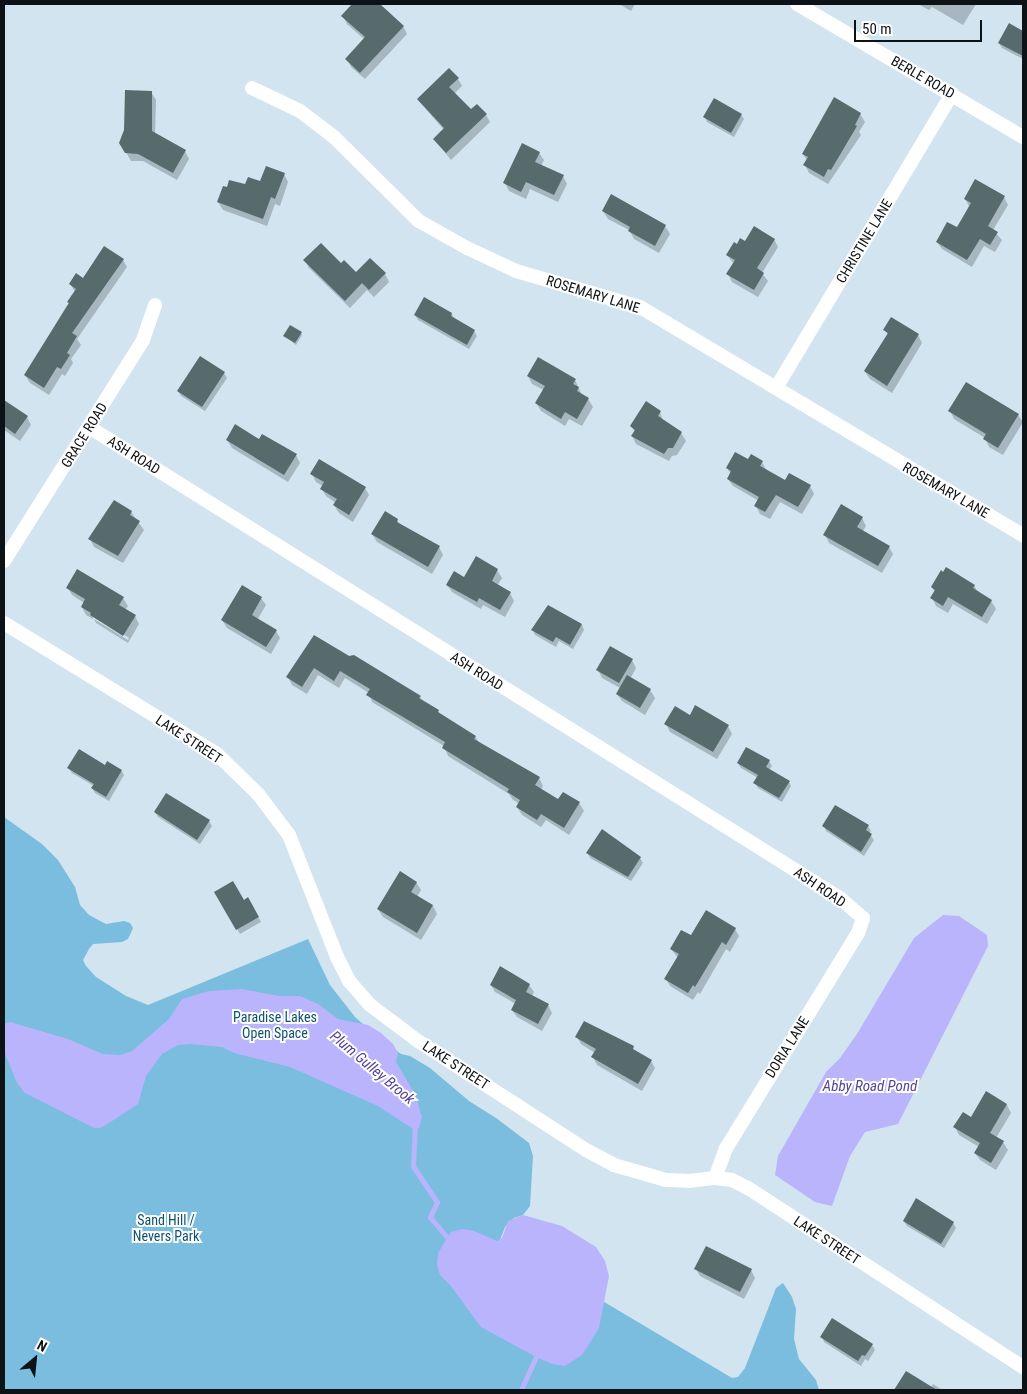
<!DOCTYPE html>
<html>
<head>
<meta charset="utf-8">
<style>
  body { margin:0 }
  #map { position:relative; width:1027px; height:1394px; overflow:hidden; background:#d1e4ef; font-family:"Roboto Condensed",sans-serif }
  div>[style] { position:absolute }
  .green>* { inset:0; background:#7abddf }
  .water>* { inset:0; background:#bab4fc }
  .shadow>* { inset:0; background:#0003 }
  .stream>* { height:5px; margin:-2.5px; padding:0 2.5px; transform-origin:2.5px; border-radius:2.5px; background:#bab4fc }
  .building>* { inset:0; background:#576b6d }
  .minor>* { height:14px; margin:-7px; padding:0 7px; transform-origin:7px; border-radius:7px; background:#fff }
  span { translate:-50% -50%; white-space:nowrap; text-align:center; line-height:1.15; -webkit-text-stroke:4px #fff; paint-order:stroke }
  .street-label { font-size:14px; color:#0c1216 }
  .park-label { font-size:14px; color:#0d526e }
  .water-label { font-size:15px; color:#534598; font-style:italic }
  .frame { position:absolute; inset:0; border:5px solid #0c1216; pointer-events:none }
  .north { position:absolute; left:10px; top:1334px; width:50px; height:50px; -webkit-text-stroke:4px #fff; paint-order:stroke; rotate:28deg; font-size:14px; font-weight:700; line-height:20px; text-align:center; color:#0c1216 }
  .north::after { content:''; display:block; margin:auto; width:18px; height:22px; background:#0c1216; clip-path:polygon(50% 0,100% 100%,50% 72%,0 100%) }
  .scale { position:absolute; left:854px; top:20px; width:128px; height:22px; box-sizing:border-box; border:2px solid #0c1216; border-top:0; padding-left:6px; font-size:15px; line-height:18px; white-space:nowrap; color:#0c1216; -webkit-text-stroke:4px #fff; paint-order:stroke }
</style>
</head>
<body>
<div id="map">
  <div class="green">
    <div style="clip-path:polygon(4px 817px,42px 844px,58px 860px,75px 887px,80px 905px,89px 915px,106px 924px,124px 921px,130px 923px,133px 928px,128px 939px,122px 942px,93px 944px,89px 949px,83px 960px,86px 966px,96px 977px,126px 996px,148px 1005px,308px 939px,330px 985px,355px 1017px,380px 1039px,401px 1054px,410px 1056px,430px 1068px,469px 1101px,496px 1118px,529px 1143px,533px 1156px,530px 1206px,523px 1215px,514px 1218px,505px 1227px,500px 1240px,732px 1378px,738px 1377px,745px 1368px,776px 1288px,783px 1283px,792px 1297px,796px 1309px,794px 1339px,799px 1359px,816px 1380px,819px 1390px,4px 1390px)"></div>
  </div>
  <div class="water">
    <div style="clip-path:polygon(943px 915px,959px 916px,987px 935px,988px 946px,898px 1124px,865px 1132px,850px 1156px,832px 1206px,815px 1202px,775px 1175px,778px 1156px,826px 1072px,840px 1058px,857px 1034px,914px 938px)"></div>
    <div style="clip-path:polygon(242px 989px,279px 996px,300px 996px,318px 1004px,338px 1019px,368px 1025px,381px 1033px,393px 1044px,398px 1053px,396px 1062px,415px 1094px,422px 1117px,419px 1128px,413px 1129px,378px 1106px,290px 1067px,234px 1053px,222px 1047px,190px 1044px,178px 1045px,162px 1054px,146px 1076px,138px 1104px,106px 1125px,100px 1128px,94px 1128px,25px 1093px,17px 1083px,4px 1051px,4px 1024px,10px 1022px,68px 1039px,103px 1054px,121px 1055px,132px 1051px,169px 1019px,182px 999px,209px 991px)"></div>
    <div style="clip-path:polygon(523px 1215px,562px 1226px,596px 1247px,605px 1261px,609px 1276px,599px 1328px,582px 1355px,565px 1366px,553px 1364px,540px 1359px,481px 1327px,450px 1285px,440px 1275px,437px 1265px,438px 1253px,451px 1232px,463px 1229px,474px 1231px,497px 1241px,502px 1238px,508px 1221px)"></div>
  </div>
  <div class="shadow">
    <div style="clip-path:polygon(354px 4px,379px 4px,403px 26px,407px 34px,365px 79px,351px 67px,347px 59px,365px 40px,347px 24px,343px 16px)"></div>
    <div style="clip-path:polygon(619px 4px,635px 4px,631px 11px)"></div>
    <div style="clip-path:polygon(918px 4px,976px 4px,963px 25px,932px 7px,929px 10px)"></div>
    <div style="clip-path:polygon(1009px 25px,1023px 33px,1023px 59px,1002px 48px,999px 43px)"></div>
    <div style="clip-path:polygon(458px 79px,462px 86px,454px 94px,471px 111px,486px 115px,490px 122px,451px 160px,434px 139px,444px 130px,418px 100px)"></div>
    <div style="clip-path:polygon(151px 92px,156px 100px,155px 134px,185px 151px,189px 159px,177px 180px,143px 161px,131px 161px,121px 143px)"></div>
    <div style="clip-path:polygon(860px 114px,865px 122px,859px 132px,861px 135px,828px 184px,809px 173px,805px 165px,807px 161px,803px 154px)"></div>
    <div style="clip-path:polygon(741px 115px,744px 119px,734px 137px,707px 122px,705px 117px)"></div>
    <div style="clip-path:polygon(539px 153px,544px 160px,541px 166px,563px 176px,567px 184px,558px 202px,530px 189px,526px 199px,509px 191px,505px 183px)"></div>
    <div style="clip-path:polygon(284px 174px,288px 182px,280px 206px,275px 204px,267px 226px,223px 210px,218px 202px,246px 185px,261px 183px)"></div>
    <div style="clip-path:polygon(1004px 197px,1008px 205px,993px 230px,1002px 240px,995px 252px,984px 246px,972px 267px,942px 249px,937px 242px,958px 229px,969px 206px,965px 199px)"></div>
    <div style="clip-path:polygon(603px 211px,665px 226px,670px 234px,659px 253px,634px 239px,629px 230px,608px 219px)"></div>
    <div style="clip-path:polygon(774px 239px,778px 247px,762px 273px,768px 281px,758px 297px,732px 282px,728px 274px,734px 264px,727px 255px,746px 243px)"></div>
    <div style="clip-path:polygon(123px 260px,127px 267px,77px 339px,81px 345px,71px 359px,73px 363px,65px 376px,62px 374px,49px 395px,30px 383px,25px 375px,75px 292px,70px 284px)"></div>
    <div style="clip-path:polygon(305px 260px,341px 264px,356px 274px,385px 274px,389px 282px,374px 297px,367px 290px,350px 308px,309px 268px)"></div>
    <div style="clip-path:polygon(452px 314px,454px 319px,474px 331px,477px 336px,469px 349px,418px 320px,415px 315px)"></div>
    <div style="clip-path:polygon(885px 330px,918px 335px,922px 343px,892px 393px,870px 379px,865px 372px,888px 335px)"></div>
    <div style="clip-path:polygon(301px 333px,302px 335px,296px 345px,285px 336px)"></div>
    <div style="clip-path:polygon(224px 373px,227px 378px,205px 411px,181px 396px,178px 391px)"></div>
    <div style="clip-path:polygon(528px 376px,575px 380px,582px 395px,588px 399px,593px 407px,582px 426px,569px 419px,565px 426px,541px 411px,536px 403px,544px 390px,532px 384px)"></div>
    <div style="clip-path:polygon(4px 402px,27px 417px,31px 425px,20px 441px,4px 430px)"></div>
    <div style="clip-path:polygon(950px 411px,1018px 415px,1023px 422px,1003px 455px,989px 447px,985px 438px,954px 419px)"></div>
    <div style="clip-path:polygon(660px 412px,663px 421px,681px 433px,686px 441px,677px 455px,672px 456px,669px 461px,636px 444px,632px 436px,635px 432px,631px 426px)"></div>
    <div style="clip-path:polygon(227px 440px,260px 441px,296px 455px,300px 463px,288px 482px,232px 448px)"></div>
    <div style="clip-path:polygon(749px 461px,762px 462px,766px 470px,785px 482px,810px 486px,814px 494px,802px 514px,780px 502px,770px 519px,760px 514px,756px 506px,759px 501px,733px 486px,728px 479px,731px 474px,727px 468px)"></div>
    <div style="clip-path:polygon(312px 474px,365px 488px,369px 495px,353px 522px,339px 513px,334px 505px,336px 503px,326px 496px,322px 489px,323px 486px,316px 482px)"></div>
    <div style="clip-path:polygon(131px 512px,144px 530px,123px 563px,94px 547px,90px 539px)"></div>
    <div style="clip-path:polygon(862px 518px,866px 526px,863px 531px,889px 547px,893px 554px,882px 573px,829px 543px,825px 535px)"></div>
    <div style="clip-path:polygon(397px 520px,400px 525px,439px 547px,443px 555px,432px 574px,377px 542px,372px 534px)"></div>
    <div style="clip-path:polygon(497px 570px,502px 578px,497px 586px,510px 593px,514px 601px,505px 617px,483px 605px,481px 609px,452px 592px,447px 585px)"></div>
    <div style="clip-path:polygon(78px 571px,123px 598px,128px 606px,125px 610px,135px 616px,139px 624px,128px 643px,96px 623px,94px 619px,128px 640px,129px 638px,93px 615px,93px 619px,86px 615px,82px 607px,84px 603px,72px 595px,68px 588px)"></div>
    <div style="clip-path:polygon(974px 585px,978px 593px,991px 601px,996px 609px,987px 624px,953px 604px,948px 613px,936px 606px,932px 598px,935px 593px,932px 587px)"></div>
    <div style="clip-path:polygon(261px 598px,266px 605px,257px 620px,276px 631px,280px 638px,271px 654px,227px 628px,222px 620px)"></div>
    <div style="clip-path:polygon(548px 606px,582px 625px,584px 630px,573px 649px,559px 641px,556px 647px,535px 635px,533px 630px)"></div>
    <div style="clip-path:polygon(315px 636px,420px 697px,422px 701px,438px 711px,441px 716px,475px 736px,479px 743px,539px 778px,543px 786px,541px 790px,559px 801px,579px 803px,584px 811px,569px 835px,546px 820px,541px 827px,522px 815px,517px 807px,520px 804px,513px 800px,509px 794px,448px 756px,444px 746px,372px 702px,369px 693px,345px 678px,339px 688px,318px 675px,307px 694px,292px 685px,288px 677px)"></div>
    <div style="clip-path:polygon(632px 660px,636px 668px,630px 679px,650px 690px,655px 698px,645px 715px,622px 701px,617px 694px,620px 688px,602px 678px,598px 670px)"></div>
    <div style="clip-path:polygon(690px 716px,728px 726px,732px 734px,717px 759px,670px 732px,666px 724px)"></div>
    <div style="clip-path:polygon(769px 761px,772px 766px,769px 770px,789px 782px,791px 786px,782px 802px,758px 788px,755px 783px,758px 778px,741px 768px,738px 763px)"></div>
    <div style="clip-path:polygon(105px 766px,121px 770px,124px 775px,109px 801px,95px 793px,92px 788px,94px 786px,72px 773px,69px 768px)"></div>
    <div style="clip-path:polygon(155px 812px,209px 821px,212px 826px,200px 844px,158px 817px)"></div>
    <div style="clip-path:polygon(824px 826px,868px 826px,871px 831px,869px 833px,874px 840px,864px 856px,826px 831px)"></div>
    <div style="clip-path:polygon(588px 853px,640px 858px,643px 863px,631px 881px,590px 858px)"></div>
    <div style="clip-path:polygon(416px 882px,421px 890px,417px 897px,433px 906px,437px 914px,421px 940px,383px 917px,378px 909px)"></div>
    <div style="clip-path:polygon(216px 893px,244px 901px,248px 899px,261px 922px,240px 934px)"></div>
    <div style="clip-path:polygon(735px 929px,739px 936px,730px 952px,726px 949px,700px 994px,698px 992px,693px 1000px,670px 986px,666px 979px,678px 958px,671px 949px,692px 937px)"></div>
    <div style="clip-path:polygon(491px 985px,529px 985px,534px 992px,532px 996px,548px 1005px,552px 1013px,542px 1031px,517px 1017px,512px 1010px,516px 1004px,495px 992px)"></div>
    <div style="clip-path:polygon(577px 1037px,651px 1061px,655px 1068px,642px 1091px,597px 1065px,593px 1057px,595px 1053px,581px 1044px)"></div>
    <div style="clip-path:polygon(986px 1093px,1007px 1105px,1011px 1113px,996px 1138px,1003px 1142px,1008px 1150px,996px 1170px,980px 1160px,975px 1153px,979px 1147px,959px 1135px,955px 1127px,971px 1119px)"></div>
    <div style="clip-path:polygon(904px 1221px,953px 1223px,956px 1228px,944px 1248px,907px 1226px)"></div>
    <div style="clip-path:polygon(696px 1269px,751px 1270px,755px 1278px,744px 1299px,700px 1276px)"></div>
    <div style="clip-path:polygon(833px 1319px,872px 1345px,875px 1350px,868px 1361px,865px 1359px,861px 1366px,824px 1342px,822px 1337px)"></div>
    <div style="clip-path:polygon(907px 1373px,931px 1388px,933px 1384px,942px 1390px,896px 1390px)"></div>
  </div>
  <div class="stream">
    <div style="left:415px;top:1124px;width:42px;rotate:92.7deg"></div>
    <div style="left:413px;top:1166px;width:43px;rotate:56.3deg"></div>
    <div style="left:437px;top:1202px;width:17px;rotate:115deg"></div>
    <div style="left:430px;top:1217px;width:31px;rotate:50deg"></div>
    <div style="left:521px;top:1390px;width:42px;rotate:-65.9deg"></div>
  </div>
  <div class="building">
    <div style="clip-path:polygon(352px 4px,380px 4px,404px 26px,360px 73px,345px 59px,365px 37px,341px 16px)"></div>
    <div style="clip-path:polygon(1009px 23px,1023px 31px,1023px 56px,998px 43px)"></div>
    <div style="clip-path:polygon(449px 68px,459px 78px,449px 87px,471px 109px,477px 104px,487px 114px,446px 153px,433px 139px,444px 128px,417px 99px)"></div>
    <div style="clip-path:polygon(125px 90px,152px 91px,152px 131px,186px 150px,173px 173px,138px 154px,125px 153px,119px 143px,124px 130px)"></div>
    <div style="clip-path:polygon(834px 97px,861px 113px,855px 125px,857px 126px,831px 170px,828px 169px,824px 177px,803px 165px,808px 157px,802px 154px)"></div>
    <div style="clip-path:polygon(714px 98px,742px 114px,731px 133px,703px 117px)"></div>
    <div style="clip-path:polygon(522px 143px,540px 152px,535px 162px,564px 175px,554px 195px,526px 182px,521px 192px,503px 183px)"></div>
    <div style="clip-path:polygon(266px 166px,285px 173px,275px 199px,271px 197px,263px 219px,217px 202px,223px 186px,227px 187px,229px 180px,245px 184px,248px 177px,260px 181px)"></div>
    <div style="clip-path:polygon(975px 179px,1005px 196px,988px 226px,998px 232px,990px 245px,980px 239px,967px 260px,936px 242px,947px 222px,957px 227px,971px 203px,964px 199px)"></div>
    <div style="clip-path:polygon(611px 194px,666px 225px,655px 246px,628px 231px,630px 227px,602px 211px)"></div>
    <div style="clip-path:polygon(754px 226px,775px 239px,757px 268px,764px 273px,754px 290px,726px 274px,735px 260px,726px 255px,734px 242px,737px 244px,740px 238px,745px 241px)"></div>
    <div style="clip-path:polygon(321px 243px,341px 263px,344px 260px,356px 272px,370px 258px,386px 273px,369px 290px,362px 283px,345px 301px,303px 260px)"></div>
    <div style="clip-path:polygon(104px 246px,124px 259px,72px 333px,77px 336px,67px 353px,70px 355px,61px 369px,57px 367px,44px 388px,24px 375px,69px 303px,67px 302px,76px 289px,69px 284px,76px 273px,83px 278px)"></div>
    <div style="clip-path:polygon(424px 297px,452px 313px,451px 316px,475px 330px,467px 345px,414px 315px)"></div>
    <div style="clip-path:polygon(891px 317px,919px 334px,887px 386px,864px 371px,888px 333px,883px 330px)"></div>
    <div style="clip-path:polygon(290px 325px,302px 332px,295px 343px,283px 336px)"></div>
    <div style="clip-path:polygon(200px 356px,225px 372px,202px 407px,177px 391px)"></div>
    <div style="clip-path:polygon(538px 357px,576px 379px,573px 384px,579px 387px,577px 391px,589px 398px,577px 419px,565px 412px,561px 419px,535px 403px,545px 386px,527px 376px)"></div>
    <div style="clip-path:polygon(966px 382px,1019px 414px,998px 448px,983px 439px,986px 434px,948px 411px)"></div>
    <div style="clip-path:polygon(4px 400px,28px 416px,15px 434px,4px 426px)"></div>
    <div style="clip-path:polygon(646px 401px,661px 411px,658px 416px,682px 432px,673px 448px,668px 448px,664px 454px,631px 436px,635px 430px,630px 426px)"></div>
    <div style="clip-path:polygon(235px 424px,259px 439px,262px 434px,297px 454px,284px 475px,226px 440px)"></div>
    <div style="clip-path:polygon(735px 452px,748px 459px,751px 454px,763px 461px,760px 466px,785px 480px,789px 473px,811px 485px,798px 507px,776px 495px,765px 512px,754px 506px,759px 497px,727px 479px,731px 471px,726px 468px)"></div>
    <div style="clip-path:polygon(319px 459px,366px 487px,349px 515px,333px 505px,337px 499px,320px 489px,324px 482px,310px 474px)"></div>
    <div style="clip-path:polygon(114px 500px,132px 511px,130px 515px,140px 521px,118px 556px,88px 539px)"></div>
    <div style="clip-path:polygon(841px 504px,863px 517px,857px 527px,890px 546px,878px 566px,823px 535px)"></div>
    <div style="clip-path:polygon(385px 511px,398px 519px,397px 522px,440px 546px,428px 567px,371px 534px)"></div>
    <div style="clip-path:polygon(476px 556px,498px 569px,492px 581px,511px 592px,500px 610px,479px 598px,477px 602px,446px 585px,454px 571px,464px 577px)"></div>
    <div style="clip-path:polygon(946px 567px,975px 585px,973px 588px,992px 600px,982px 617px,948px 597px,943px 606px,930px 598px,935px 590px,931px 587px,941px 570px,943px 572px)"></div>
    <div style="clip-path:polygon(77px 569px,124px 597px,119px 605px,136px 615px,123px 636px,90px 615px,91px 613px,81px 607px,85px 599px,66px 588px)"></div>
    <div style="clip-path:polygon(242px 585px,262px 597px,252px 615px,277px 630px,266px 647px,221px 620px)"></div>
    <div style="clip-path:polygon(548px 605px,582px 624px,570px 645px,556px 637px,553px 642px,531px 630px)"></div>
    <div style="clip-path:polygon(314px 635px,349px 656px,354px 655px,421px 696px,419px 698px,439px 710px,438px 712px,476px 736px,474px 739px,540px 777px,535px 785px,558px 799px,563px 792px,580px 802px,564px 828px,541px 814px,537px 820px,516px 807px,520px 800px,507px 792px,509px 789px,442px 748px,445px 742px,366px 695px,370px 689px,340px 671px,334px 681px,314px 668px,302px 687px,286px 677px)"></div>
    <div style="clip-path:polygon(610px 646px,633px 659px,619px 683px,596px 670px)"></div>
    <div style="clip-path:polygon(627px 675px,651px 689px,640px 708px,616px 694px)"></div>
    <div style="clip-path:polygon(695px 705px,729px 725px,713px 752px,664px 724px,675px 706px,690px 715px)"></div>
    <div style="clip-path:polygon(746px 747px,770px 760px,766px 767px,790px 781px,779px 798px,753px 783px,758px 775px,737px 763px)"></div>
    <div style="clip-path:polygon(79px 749px,105px 765px,107px 761px,122px 770px,106px 797px,91px 788px,94px 784px,67px 768px)"></div>
    <div style="clip-path:polygon(166px 793px,210px 820px,197px 840px,154px 812px)"></div>
    <div style="clip-path:polygon(835px 805px,869px 825px,866px 830px,872px 834px,861px 852px,822px 826px)"></div>
    <div style="clip-path:polygon(602px 829px,641px 857px,628px 877px,586px 853px)"></div>
    <div style="clip-path:polygon(400px 871px,417px 882px,411px 892px,433px 905px,417px 933px,377px 909px)"></div>
    <div style="clip-path:polygon(233px 881px,244px 900px,248px 897px,259px 917px,236px 930px,214px 892px)"></div>
    <div style="clip-path:polygon(706px 910px,736px 928px,726px 945px,722px 942px,695px 987px,693px 985px,688px 993px,664px 979px,679px 954px,670px 949px,681px 930px,691px 935px)"></div>
    <div style="clip-path:polygon(500px 966px,530px 984px,526px 992px,549px 1004px,538px 1024px,511px 1010px,516px 1000px,490px 985px)"></div>
    <div style="clip-path:polygon(584px 1021px,634px 1046px,633px 1049px,652px 1060px,638px 1084px,591px 1057px,596px 1049px,575px 1037px)"></div>
    <div style="clip-path:polygon(986px 1091px,1007px 1104px,990px 1133px,1004px 1141px,991px 1163px,974px 1153px,980px 1143px,953px 1127px,963px 1112px,971px 1117px)"></div>
    <div style="clip-path:polygon(916px 1198px,954px 1222px,941px 1244px,903px 1221px)"></div>
    <div style="clip-path:polygon(706px 1246px,752px 1269px,740px 1292px,694px 1269px)"></div>
    <div style="clip-path:polygon(832px 1318px,873px 1344px,865px 1356px,862px 1355px,858px 1361px,820px 1337px)"></div>
    <div style="clip-path:polygon(906px 1371px,937px 1390px,894px 1390px)"></div>
  </div>
  <div class="minor">
    <div style="left:797px;top:4px;width:262px;rotate:30.5deg"></div>
    <div style="left:252px;top:88px;width:53px;rotate:25.6deg"></div>
    <div style="left:300px;top:111px;width:43px;rotate:37.4deg"></div>
    <div style="left:334px;top:137px;width:120px;rotate:44.7deg"></div>
    <div style="left:419px;top:221px;width:55px;rotate:29.4deg"></div>
    <div style="left:467px;top:248px;width:54px;rotate:25.1deg"></div>
    <div style="left:516px;top:271px;width:129px;rotate:16.2deg"></div>
    <div style="left:640px;top:307px;width:446px;rotate:30.8deg"></div>
    <div style="left:776px;top:388px;width:343px;rotate:-59.1deg"></div>
    <div style="left:89px;top:427px;width:888px;rotate:32.11deg"></div>
    <div style="left:841px;top:899px;width:29px;rotate:41deg"></div>
    <div style="left:863px;top:918px;width:16px;rotate:108deg"></div>
    <div style="left:858px;top:933px;width:252px;rotate:121.5deg"></div>
    <div style="left:726px;top:1148px;width:32px;rotate:110deg"></div>
    <div style="left:4px;top:561px;width:261px;rotate:-57.8deg"></div>
    <div style="left:143px;top:340px;width:37px;rotate:-71deg"></div>
    <div style="left:4px;top:623px;width:250px;rotate:31.6deg"></div>
    <div style="left:217px;top:754px;width:57px;rotate:44.3deg"></div>
    <div style="left:258px;top:794px;width:51px;rotate:52.9deg"></div>
    <div style="left:289px;top:835px;width:131px;rotate:68.5deg"></div>
    <div style="left:337px;top:957px;width:28px;rotate:63deg"></div>
    <div style="left:350px;top:982px;width:30px;rotate:49deg"></div>
    <div style="left:370px;top:1005px;width:60px;rotate:36.9deg"></div>
    <div style="left:418px;top:1041px;width:200px;rotate:33deg"></div>
    <div style="left:586px;top:1150px;width:32px;rotate:28deg"></div>
    <div style="left:614px;top:1165px;width:54px;rotate:16.1deg"></div>
    <div style="left:666px;top:1180px;width:23px;rotate:2deg"></div>
    <div style="left:689px;top:1181px;width:26px;rotate:-7deg"></div>
    <div style="left:715px;top:1178px;width:17px;rotate:7deg"></div>
    <div style="left:732px;top:1180px;width:18px;rotate:27deg"></div>
    <div style="left:748px;top:1188px;width:328px;rotate:33.1deg"></div>
  </div>
  <div class="street-label">
    <span style="left:923px;top:77px;rotate:30deg">BERLE ROAD</span>
    <span style="left:864px;top:241px;rotate:-59deg">CHRISTINE LANE</span>
    <span style="left:593px;top:294px;rotate:17deg">ROSEMARY LANE</span>
    <span style="left:84px;top:435px;rotate:-58deg">GRACE ROAD</span>
    <span style="left:134px;top:455px;rotate:32deg">ASH ROAD</span>
    <span style="left:946px;top:490px;rotate:30deg">ROSEMARY LANE</span>
    <span style="left:477px;top:671px;rotate:32deg">ASH ROAD</span>
    <span style="left:189px;top:739px;rotate:33deg">LAKE STREET</span>
    <span style="left:820px;top:887px;rotate:34deg">ASH ROAD</span>
    <span style="left:787px;top:1047px;rotate:-58deg">DORIA LANE</span>
    <span style="left:456px;top:1065px;rotate:33deg">LAKE STREET</span>
    <span style="left:827px;top:1240px;rotate:33deg">LAKE STREET</span>
  </div>
  <div class="park-label">
    <span style="left:275px;top:1025px">Paradise Lakes<br>Open Space</span>
    <span style="left:166px;top:1228px">Sand Hill /<br>Nevers Park</span>
  </div>
  <div class="water-label">
    <span style="left:372px;top:1068px;rotate:40deg">Plum Gulley Brook</span>
    <span style="left:870px;top:1087px">Abby Road Pond</span>
  </div>
  <div class="frame"></div>
  <div class="north">N</div>
  <div class="scale">50 m</div>
</div>
</body>
</html>
